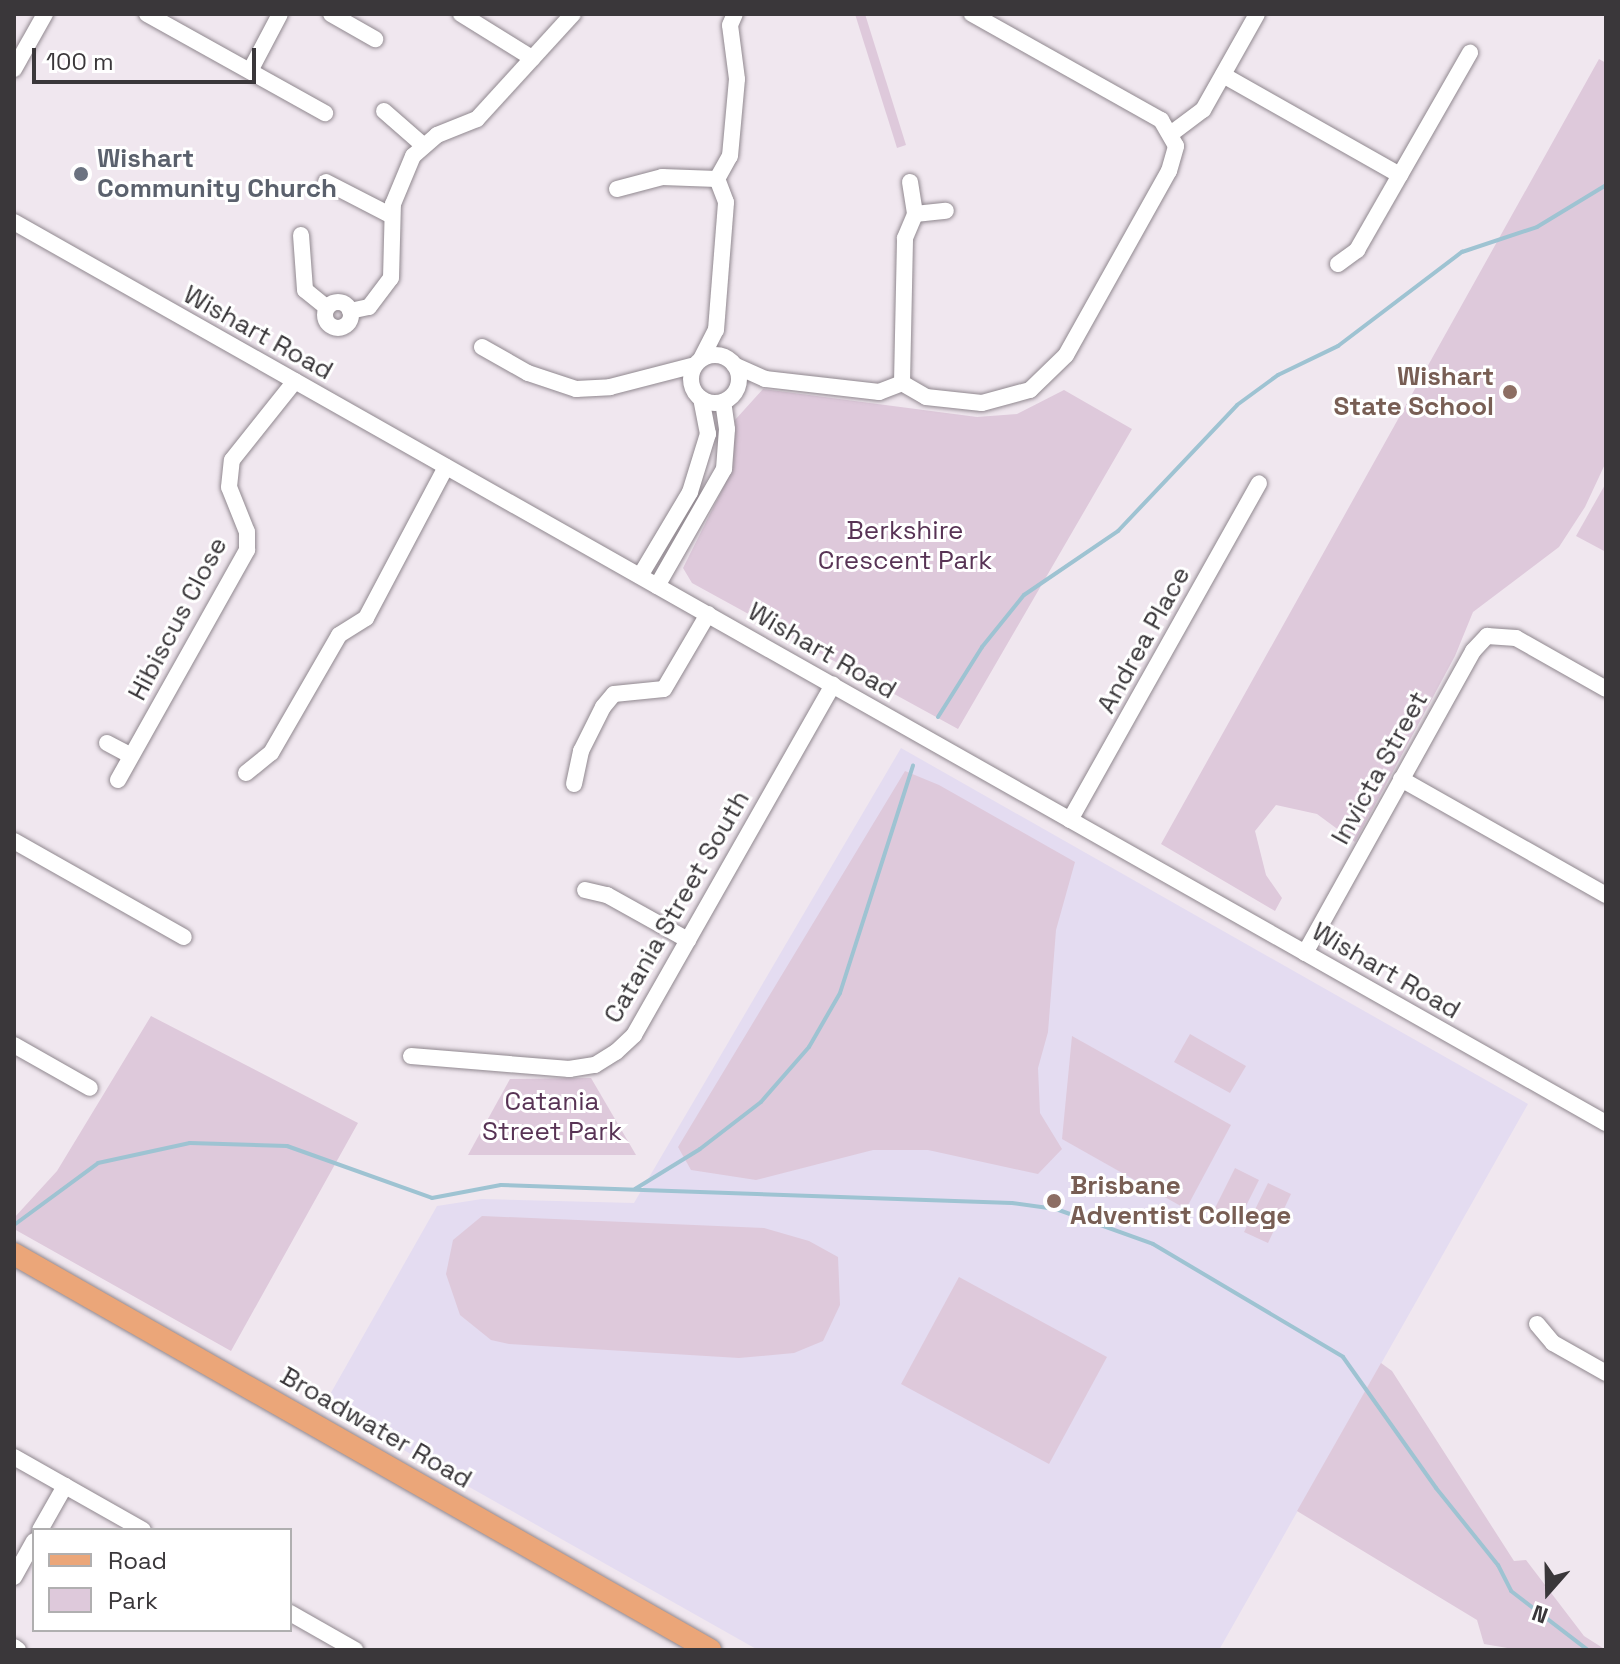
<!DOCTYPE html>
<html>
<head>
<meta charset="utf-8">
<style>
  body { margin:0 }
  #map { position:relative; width:1620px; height:1664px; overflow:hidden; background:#f0e7ef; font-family:"Space Grotesk",sans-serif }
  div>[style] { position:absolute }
  .education>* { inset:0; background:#e4dcf1 }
  .green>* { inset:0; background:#dec9db }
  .stream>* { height:4px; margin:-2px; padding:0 2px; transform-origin:2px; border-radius:2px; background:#9ec3d2 }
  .roads { filter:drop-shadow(0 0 2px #90888f) drop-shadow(0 0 2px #90888f) }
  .minor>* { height:16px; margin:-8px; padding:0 8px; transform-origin:8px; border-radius:8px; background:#fff }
  .minor>.ring { margin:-8px; padding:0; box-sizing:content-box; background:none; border:16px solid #fff; border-radius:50% }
  .major>* { height:22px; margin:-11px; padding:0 11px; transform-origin:11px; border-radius:11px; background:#eba679 }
  .dots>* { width:22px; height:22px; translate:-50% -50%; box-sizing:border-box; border:4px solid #fff; border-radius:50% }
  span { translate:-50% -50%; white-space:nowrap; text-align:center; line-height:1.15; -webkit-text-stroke:6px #fff; paint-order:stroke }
  .worship-label { font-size:26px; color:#5b616d; font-weight:700 }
  .left { translate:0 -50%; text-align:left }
  .street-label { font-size:26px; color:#3a373a }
  .education-label { font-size:26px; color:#785e54; font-weight:700 }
  .right { translate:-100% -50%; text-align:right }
  .park-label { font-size:26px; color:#583355 }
  .frame { position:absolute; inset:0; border:16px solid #3a373a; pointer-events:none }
  .legend { position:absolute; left:32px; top:1528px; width:260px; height:104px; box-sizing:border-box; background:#fff; border:2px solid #b0afb0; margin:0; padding:10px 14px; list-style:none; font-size:24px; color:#3a373a }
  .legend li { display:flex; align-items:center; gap:16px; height:40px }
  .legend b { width:40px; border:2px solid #b0afb0 }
  .north { position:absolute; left:1508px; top:1552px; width:80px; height:80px; -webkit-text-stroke:6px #fff; paint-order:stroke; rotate:200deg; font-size:22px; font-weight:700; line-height:32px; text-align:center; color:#3a373a }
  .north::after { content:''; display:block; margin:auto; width:28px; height:36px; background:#3a373a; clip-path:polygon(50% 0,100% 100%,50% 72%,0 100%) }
  .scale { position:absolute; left:32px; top:48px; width:224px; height:36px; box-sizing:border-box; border:4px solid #3a373a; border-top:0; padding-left:10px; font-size:24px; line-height:28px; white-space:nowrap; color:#3a373a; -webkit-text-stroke:6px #fff; paint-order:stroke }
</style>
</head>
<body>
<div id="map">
  <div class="education">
    <div style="clip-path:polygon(901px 748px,1528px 1104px,1219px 1650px,758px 1650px,324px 1405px,437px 1206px,482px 1199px,634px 1203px)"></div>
  </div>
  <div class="green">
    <div style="clip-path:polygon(855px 14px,865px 14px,906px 145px,897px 148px)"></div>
    <div style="clip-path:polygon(1599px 59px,1606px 63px,1606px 462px,1585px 507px,1559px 547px,1473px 612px,1455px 656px,1355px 842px,1317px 814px,1276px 805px,1255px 831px,1266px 875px,1282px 898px,1275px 911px,1161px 844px)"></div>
    <div style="clip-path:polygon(763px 389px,977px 417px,1017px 414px,1064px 390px,1132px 429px,958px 729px,692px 583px,683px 568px,733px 468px,735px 420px)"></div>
    <div style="clip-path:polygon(1606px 483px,1606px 552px,1576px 536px)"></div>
    <div style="clip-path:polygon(905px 771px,939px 785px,1075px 862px,1056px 930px,1048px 1032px,1038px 1068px,1040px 1113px,1062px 1149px,1038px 1174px,928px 1150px,873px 1150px,756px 1180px,691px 1170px,678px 1147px)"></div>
    <div style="clip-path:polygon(151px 1016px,358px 1123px,231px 1351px,14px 1229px,14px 1218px,57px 1171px)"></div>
    <div style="clip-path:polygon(1190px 1034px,1246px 1066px,1230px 1093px,1174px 1062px)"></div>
    <div style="clip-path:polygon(1072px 1036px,1231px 1125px,1186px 1209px,1062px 1139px)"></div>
    <div style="clip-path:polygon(591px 1078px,636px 1155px,468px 1155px,510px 1079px)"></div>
    <div style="clip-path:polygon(1235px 1168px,1259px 1180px,1235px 1228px,1211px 1216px)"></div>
    <div style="clip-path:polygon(1268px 1183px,1291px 1194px,1268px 1243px,1244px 1232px)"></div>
    <div style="clip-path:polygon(482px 1216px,764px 1228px,809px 1241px,838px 1257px,840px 1305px,823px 1341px,794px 1353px,739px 1358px,509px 1344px,491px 1340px,460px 1315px,446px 1274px,453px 1240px)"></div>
    <div style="clip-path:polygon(959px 1277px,1107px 1357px,1049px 1464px,901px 1384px)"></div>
    <div style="clip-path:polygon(1381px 1363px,1392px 1371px,1514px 1561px,1526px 1560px,1584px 1636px,1606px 1650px,1519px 1650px,1484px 1644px,1477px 1620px,1297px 1511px)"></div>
  </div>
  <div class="stream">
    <div style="left:938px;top:717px;width:83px;rotate:-57.8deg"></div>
    <div style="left:982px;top:647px;width:67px;rotate:-51.1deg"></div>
    <div style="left:1024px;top:595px;width:114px;rotate:-34.2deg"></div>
    <div style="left:1118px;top:531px;width:173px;rotate:-46.6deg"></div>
    <div style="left:1237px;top:405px;width:51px;rotate:-36.2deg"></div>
    <div style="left:1278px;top:375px;width:67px;rotate:-25.8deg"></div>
    <div style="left:1338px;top:346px;width:156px;rotate:-37.2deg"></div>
    <div style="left:1462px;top:252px;width:79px;rotate:-18.4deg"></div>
    <div style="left:1537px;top:227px;width:81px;rotate:-31.3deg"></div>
    <div style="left:635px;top:1189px;width:76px;rotate:-31.6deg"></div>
    <div style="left:700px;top:1149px;width:77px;rotate:-37.6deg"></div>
    <div style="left:761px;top:1102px;width:73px;rotate:-48.9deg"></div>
    <div style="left:809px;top:1047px;width:62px;rotate:-60.1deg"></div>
    <div style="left:840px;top:993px;width:239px;rotate:-72.2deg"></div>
    <div style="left:14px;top:1225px;width:104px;rotate:-36.4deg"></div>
    <div style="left:98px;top:1163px;width:94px;rotate:-12.3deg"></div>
    <div style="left:190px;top:1143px;width:97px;rotate:1.8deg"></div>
    <div style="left:287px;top:1146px;width:154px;rotate:19.7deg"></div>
    <div style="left:432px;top:1198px;width:70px;rotate:-10.7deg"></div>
    <div style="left:501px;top:1185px;width:511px;rotate:2.02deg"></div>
    <div style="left:1012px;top:1203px;width:44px;rotate:7.8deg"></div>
    <div style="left:1056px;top:1209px;width:103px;rotate:19.8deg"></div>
    <div style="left:1153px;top:1244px;width:221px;rotate:30.7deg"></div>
    <div style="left:1343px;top:1357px;width:161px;rotate:54.6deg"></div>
    <div style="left:1436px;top:1488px;width:99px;rotate:51.2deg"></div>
    <div style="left:1498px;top:1565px;width:29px;rotate:63deg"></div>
    <div style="left:1511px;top:1591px;width:97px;rotate:37.5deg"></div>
  </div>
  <div class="roads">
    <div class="minor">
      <div style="left:147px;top:14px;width:204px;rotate:29.1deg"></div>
      <div style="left:331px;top:14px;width:51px;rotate:29.6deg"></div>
      <div style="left:461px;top:14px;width:84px;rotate:31.8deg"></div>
      <div style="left:14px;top:69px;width:63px;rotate:-60.6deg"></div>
      <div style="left:250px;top:71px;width:64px;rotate:-62.2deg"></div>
      <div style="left:1223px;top:75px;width:203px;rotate:29.5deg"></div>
      <div style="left:1400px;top:175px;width:141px;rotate:-60.2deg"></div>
      <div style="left:384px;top:111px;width:52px;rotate:41.1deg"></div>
      <div style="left:1172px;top:133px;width:39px;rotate:-37deg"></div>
      <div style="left:1203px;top:110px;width:110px;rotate:-60.6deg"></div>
      <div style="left:326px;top:182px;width:74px;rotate:27.3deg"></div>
      <div style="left:910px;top:182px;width:32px;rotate:81deg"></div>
      <div style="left:915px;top:214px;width:31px;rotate:-6deg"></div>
      <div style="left:617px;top:189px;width:47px;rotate:-14.9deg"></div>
      <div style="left:662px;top:177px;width:55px;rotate:2.1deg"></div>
      <div style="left:14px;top:222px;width:1829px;rotate:29.51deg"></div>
      <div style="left:301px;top:235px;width:55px;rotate:85.8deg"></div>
      <div style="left:305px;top:290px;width:28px;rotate:39deg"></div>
      <div style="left:1338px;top:264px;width:24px;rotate:-36deg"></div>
      <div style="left:1357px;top:250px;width:86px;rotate:-60.2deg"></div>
      <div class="ring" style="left:325px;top:302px;width:10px;height:10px"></div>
      <div style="left:350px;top:311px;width:19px;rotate:-12deg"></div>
      <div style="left:369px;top:307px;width:36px;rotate:-53deg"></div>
      <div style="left:391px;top:278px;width:74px;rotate:-88.5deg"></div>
      <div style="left:393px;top:204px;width:52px;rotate:-67.4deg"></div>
      <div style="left:413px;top:156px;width:32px;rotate:-41deg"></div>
      <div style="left:437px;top:135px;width:43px;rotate:-21.8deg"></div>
      <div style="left:477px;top:119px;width:142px;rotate:-47.6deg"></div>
      <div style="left:482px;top:347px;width:53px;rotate:29.5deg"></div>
      <div style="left:528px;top:373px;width:51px;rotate:18.4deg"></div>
      <div style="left:576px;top:389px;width:34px;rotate:-3deg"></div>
      <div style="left:610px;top:387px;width:88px;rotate:-14.5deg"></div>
      <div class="ring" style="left:691px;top:355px;width:32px;height:32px"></div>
      <div style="left:701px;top:359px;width:33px;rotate:-63deg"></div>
      <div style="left:716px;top:330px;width:128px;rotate:-85.5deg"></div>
      <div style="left:726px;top:202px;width:25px;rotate:-111deg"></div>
      <div style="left:717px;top:179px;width:26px;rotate:-61deg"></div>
      <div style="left:730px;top:156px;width:77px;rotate:-84.8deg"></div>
      <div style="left:737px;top:79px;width:54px;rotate:-97.4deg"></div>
      <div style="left:730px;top:25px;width:12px;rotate:-66deg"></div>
      <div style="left:734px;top:365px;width:34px;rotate:24deg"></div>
      <div style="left:765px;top:379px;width:115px;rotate:6.5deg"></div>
      <div style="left:879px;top:392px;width:25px;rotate:-21deg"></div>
      <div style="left:902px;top:383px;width:28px;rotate:30deg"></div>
      <div style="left:926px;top:397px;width:56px;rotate:6.1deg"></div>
      <div style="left:982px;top:403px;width:50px;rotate:-15.2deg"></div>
      <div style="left:1030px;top:390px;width:50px;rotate:-44.2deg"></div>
      <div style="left:1066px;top:355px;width:211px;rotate:-60.8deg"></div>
      <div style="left:1169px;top:171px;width:26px;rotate:-74deg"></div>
      <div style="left:1176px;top:146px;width:30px;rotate:-120deg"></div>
      <div style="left:1161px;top:120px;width:217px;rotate:-150.7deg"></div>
      <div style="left:902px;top:383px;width:145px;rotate:-88.8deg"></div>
      <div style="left:905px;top:238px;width:26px;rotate:-67deg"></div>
      <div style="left:640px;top:576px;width:98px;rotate:-59.2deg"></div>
      <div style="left:690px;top:492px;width:61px;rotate:-72.8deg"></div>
      <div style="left:708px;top:434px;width:36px;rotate:-101deg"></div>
      <div style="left:657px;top:586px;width:135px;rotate:-60.2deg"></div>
      <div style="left:724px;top:469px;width:40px;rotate:-85.7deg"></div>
      <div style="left:727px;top:429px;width:27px;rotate:-98deg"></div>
      <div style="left:107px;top:743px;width:27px;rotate:28deg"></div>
      <div style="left:246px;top:773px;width:32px;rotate:-39deg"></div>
      <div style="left:271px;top:753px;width:136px;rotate:-60deg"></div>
      <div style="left:339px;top:635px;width:32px;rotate:-32deg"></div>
      <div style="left:366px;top:618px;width:171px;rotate:-62.1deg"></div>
      <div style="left:1401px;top:779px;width:236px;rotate:29.5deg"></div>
      <div style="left:118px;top:780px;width:264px;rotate:-60.7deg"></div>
      <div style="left:247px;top:550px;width:18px;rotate:-90deg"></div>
      <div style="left:247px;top:532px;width:48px;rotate:-111.8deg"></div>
      <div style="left:229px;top:487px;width:27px;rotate:-84deg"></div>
      <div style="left:232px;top:460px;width:101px;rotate:-51.4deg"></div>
      <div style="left:574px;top:784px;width:34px;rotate:-78deg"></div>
      <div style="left:581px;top:751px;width:49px;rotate:-63.4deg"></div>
      <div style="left:603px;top:707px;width:17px;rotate:-50deg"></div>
      <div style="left:614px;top:694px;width:50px;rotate:-5.7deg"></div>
      <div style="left:664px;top:689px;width:87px;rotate:-59.6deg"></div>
      <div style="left:1070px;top:820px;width:386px;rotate:-60.7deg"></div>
      <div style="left:14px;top:841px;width:195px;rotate:29.5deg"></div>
      <div style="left:585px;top:890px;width:23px;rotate:13deg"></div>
      <div style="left:607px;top:895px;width:93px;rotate:29.1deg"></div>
      <div style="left:1305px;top:953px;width:346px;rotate:-60.9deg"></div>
      <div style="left:1473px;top:651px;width:21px;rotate:-47deg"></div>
      <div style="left:1487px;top:636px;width:29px;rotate:4deg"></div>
      <div style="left:1516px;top:638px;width:103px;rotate:29.5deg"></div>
      <div style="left:14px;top:1045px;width:87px;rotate:29.5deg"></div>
      <div style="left:411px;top:1056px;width:159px;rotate:4.7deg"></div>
      <div style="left:569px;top:1069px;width:26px;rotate:-9deg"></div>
      <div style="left:595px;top:1065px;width:25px;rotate:-32deg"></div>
      <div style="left:616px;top:1052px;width:25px;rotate:-43deg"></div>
      <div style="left:634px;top:1035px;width:403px;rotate:-60.4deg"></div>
      <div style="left:1537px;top:1324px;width:25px;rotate:50deg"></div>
      <div style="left:1553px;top:1343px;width:61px;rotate:29.5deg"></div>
      <div style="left:14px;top:1457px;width:148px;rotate:29.5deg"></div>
      <div style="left:40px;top:1530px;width:51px;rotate:-60.4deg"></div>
      <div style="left:14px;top:1577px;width:41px;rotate:-60.9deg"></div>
      <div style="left:290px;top:1613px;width:75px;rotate:29.6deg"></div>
      <div style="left:14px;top:1647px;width:5px;rotate:37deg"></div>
    </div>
    <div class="major">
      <div style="left:14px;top:1254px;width:801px;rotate:29.64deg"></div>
    </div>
  </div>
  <div class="dots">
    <div style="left:81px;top:174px;background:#6b7280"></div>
    <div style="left:1510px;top:392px;background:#8d6e63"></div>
    <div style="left:1054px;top:1201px;background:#8d6e63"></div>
  </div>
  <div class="worship-label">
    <span class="left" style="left:97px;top:174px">Wishart<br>Community Church</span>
  </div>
  <div class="street-label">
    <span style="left:258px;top:333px;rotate:29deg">Wishart Road</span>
    <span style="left:178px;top:619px;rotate:-62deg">Hibiscus Close</span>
    <span style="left:1144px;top:640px;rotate:-61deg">Andrea Place</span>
    <span style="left:822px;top:651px;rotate:30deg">Wishart Road</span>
    <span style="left:1380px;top:768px;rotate:-61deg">Invicta Street</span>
    <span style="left:677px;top:907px;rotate:-60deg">Catania Street South</span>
    <span style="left:1386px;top:971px;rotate:30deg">Wishart Road</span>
    <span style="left:376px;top:1428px;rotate:30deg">Broadwater Road</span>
  </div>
  <div class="education-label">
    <span class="right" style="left:1494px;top:392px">Wishart<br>State School</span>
    <span class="left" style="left:1070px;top:1201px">Brisbane<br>Adventist College</span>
  </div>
  <div class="park-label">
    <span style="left:905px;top:546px">Berkshire<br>Crescent Park</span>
    <span style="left:552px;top:1117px">Catania<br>Street Park</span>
  </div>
  <div class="frame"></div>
  <ul class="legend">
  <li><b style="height:10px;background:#eba679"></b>Road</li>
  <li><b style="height:22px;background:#dec9db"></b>Park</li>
  </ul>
  <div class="north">N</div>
  <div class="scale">100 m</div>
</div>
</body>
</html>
